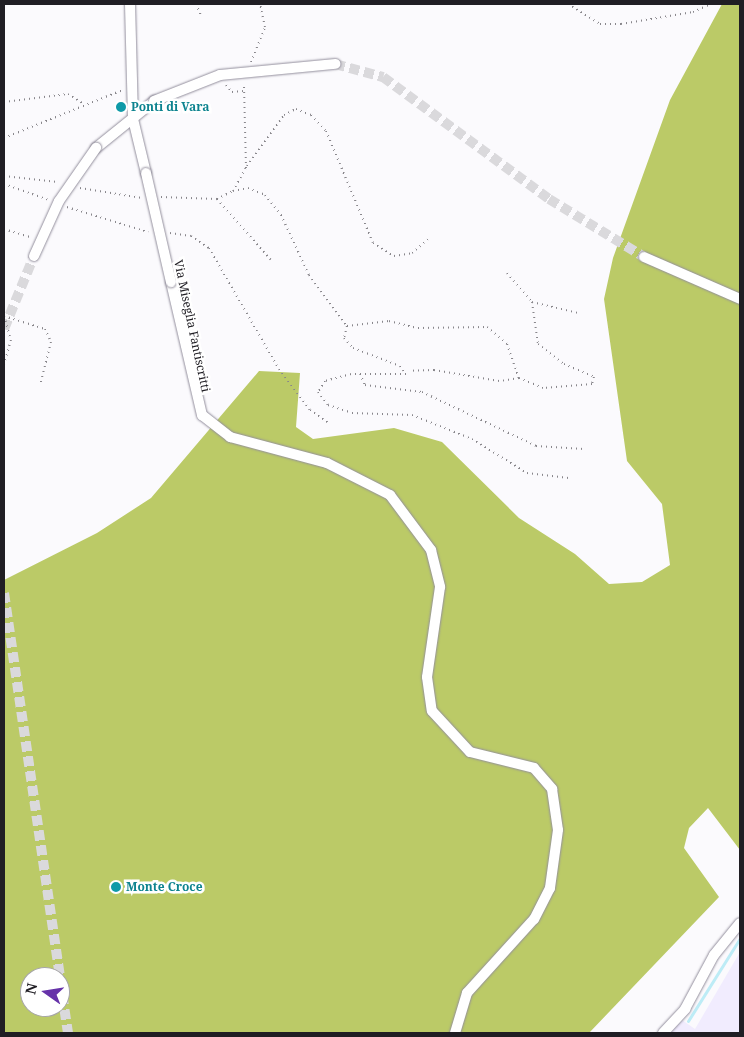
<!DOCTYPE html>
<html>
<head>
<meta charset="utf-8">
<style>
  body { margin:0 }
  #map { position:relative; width:744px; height:1037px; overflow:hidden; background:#fbfafd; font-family:"Noto Serif",serif }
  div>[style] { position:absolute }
  .built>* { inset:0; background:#f1ecfe }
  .forest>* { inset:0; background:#bbca67 }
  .stream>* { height:3px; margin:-1.5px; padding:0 1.5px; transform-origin:1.5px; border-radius:1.5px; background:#bdecf6 }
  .minor-tunnel>* { height:10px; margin-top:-5px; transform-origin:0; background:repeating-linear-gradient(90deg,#dad9dc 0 10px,transparent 0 15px) }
  .path>* { height:2px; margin-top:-1px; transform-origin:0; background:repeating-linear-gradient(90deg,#88868b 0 1px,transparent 0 5px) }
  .roads { filter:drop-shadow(0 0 1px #938f9d) drop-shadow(0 0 1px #938f9d) }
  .minor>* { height:10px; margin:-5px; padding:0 5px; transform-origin:5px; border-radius:5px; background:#fff }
  .bridges { filter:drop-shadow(0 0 1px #938f9d) drop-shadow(0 0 1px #938f9d) }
  .minor-bridge>* { height:10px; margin:-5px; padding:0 5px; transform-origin:5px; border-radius:5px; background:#fff }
  .dots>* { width:14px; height:14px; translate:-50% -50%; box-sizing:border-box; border:2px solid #fff; border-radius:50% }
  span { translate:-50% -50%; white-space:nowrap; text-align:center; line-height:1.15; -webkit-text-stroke:5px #fff; paint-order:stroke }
  .culture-label { font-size:12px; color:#0d838f; font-weight:700 }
  .left { translate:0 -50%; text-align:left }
  .street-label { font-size:12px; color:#201e24 }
  .frame { position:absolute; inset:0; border:5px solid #201e24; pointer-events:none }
  .north { position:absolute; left:20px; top:967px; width:50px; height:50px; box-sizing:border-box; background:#fff; border:1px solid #a6a5a7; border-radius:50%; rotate:283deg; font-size:14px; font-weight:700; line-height:20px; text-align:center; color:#201e24 }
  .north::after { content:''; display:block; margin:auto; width:18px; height:22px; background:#6632a9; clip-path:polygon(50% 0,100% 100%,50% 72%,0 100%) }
</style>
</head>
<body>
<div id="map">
  <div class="built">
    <div style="clip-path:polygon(740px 952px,740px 1033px,670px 1033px,682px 1020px,695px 1029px)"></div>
  </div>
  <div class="forest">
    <div style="clip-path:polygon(evenodd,722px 4px,740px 4px,740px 850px,708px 808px,689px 828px,684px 848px,719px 897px,589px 1033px,4px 1033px,4px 580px,97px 533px,151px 498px,259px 371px,300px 373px,296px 427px,313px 439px,394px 428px,442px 442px,519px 518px,575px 554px,609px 584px,642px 582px,670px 565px,662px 504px,627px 461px,604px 299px,613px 258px,670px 100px,722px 4px,30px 977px,60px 977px,60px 1007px,30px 1007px,30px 977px)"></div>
  </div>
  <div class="stream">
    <div style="left:688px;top:1021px;width:98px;rotate:-57.9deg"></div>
  </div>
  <div class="minor-tunnel">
    <div style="left:335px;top:64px;width:50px;rotate:15.2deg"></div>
    <div style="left:383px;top:77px;width:206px;rotate:36.3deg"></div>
    <div style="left:549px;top:199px;width:111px;rotate:31.4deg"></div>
    <div style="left:4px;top:329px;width:79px;rotate:-67.7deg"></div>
    <div style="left:4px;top:593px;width:388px;rotate:81.7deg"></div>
    <div style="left:60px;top:980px;width:54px;rotate:81.4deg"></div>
  </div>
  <div class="path">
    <div style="left:196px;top:4px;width:13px;rotate:67deg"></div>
    <div style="left:568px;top:4px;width:38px;rotate:32deg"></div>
    <div style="left:600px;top:24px;width:21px"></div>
    <div style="left:621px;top:24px;width:73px;rotate:-9.5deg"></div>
    <div style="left:693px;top:12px;width:20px;rotate:-24deg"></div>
    <div style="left:251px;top:62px;width:38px;rotate:-68deg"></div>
    <div style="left:265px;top:27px;width:24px;rotate:-102deg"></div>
    <div style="left:226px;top:85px;width:9px;rotate:49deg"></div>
    <div style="left:232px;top:92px;width:11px;rotate:-5deg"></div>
    <div style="left:4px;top:102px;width:64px;rotate:-7.1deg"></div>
    <div style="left:68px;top:94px;width:19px;rotate:32deg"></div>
    <div style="left:4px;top:138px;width:128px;rotate:-22deg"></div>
    <div style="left:247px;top:166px;width:63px;rotate:-54deg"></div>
    <div style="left:284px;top:115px;width:13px;rotate:-27deg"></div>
    <div style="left:296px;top:109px;width:16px;rotate:22deg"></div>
    <div style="left:311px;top:115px;width:22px;rotate:47deg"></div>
    <div style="left:326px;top:131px;width:121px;rotate:67.2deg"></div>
    <div style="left:373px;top:243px;width:25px;rotate:32deg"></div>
    <div style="left:394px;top:256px;width:18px;rotate:-9deg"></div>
    <div style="left:412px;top:253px;width:21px;rotate:-41deg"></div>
    <div style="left:4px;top:176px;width:54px;rotate:6.3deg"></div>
    <div style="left:4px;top:184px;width:48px;rotate:19.6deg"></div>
    <div style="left:80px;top:188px;width:63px;rotate:9.2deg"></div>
    <div style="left:233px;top:191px;width:15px;rotate:-11deg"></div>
    <div style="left:248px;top:188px;width:18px;rotate:22deg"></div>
    <div style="left:265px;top:195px;width:26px;rotate:51deg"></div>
    <div style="left:281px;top:215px;width:66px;rotate:65deg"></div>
    <div style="left:309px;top:275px;width:64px;rotate:53.3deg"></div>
    <div style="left:347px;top:326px;width:42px;rotate:-6.8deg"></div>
    <div style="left:389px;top:321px;width:30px;rotate:14deg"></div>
    <div style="left:418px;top:328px;width:69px;rotate:-0.8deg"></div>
    <div style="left:487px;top:327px;width:26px;rotate:40deg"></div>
    <div style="left:507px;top:344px;width:36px;rotate:71deg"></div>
    <div style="left:519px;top:378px;width:20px;rotate:171deg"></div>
    <div style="left:499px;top:381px;width:66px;rotate:-170.4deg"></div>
    <div style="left:434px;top:370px;width:25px;rotate:178deg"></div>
    <div style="left:161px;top:197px;width:56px;rotate:2deg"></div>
    <div style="left:217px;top:199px;width:18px;rotate:-27deg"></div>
    <div style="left:233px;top:191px;width:26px;rotate:-61deg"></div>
    <div style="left:246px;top:168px;width:84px;rotate:-91.4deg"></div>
    <div style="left:217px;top:199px;width:81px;rotate:48.5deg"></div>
    <div style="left:67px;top:207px;width:85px;rotate:17.2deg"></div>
    <div style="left:4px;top:229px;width:28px;rotate:17deg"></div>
    <div style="left:170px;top:233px;width:21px;rotate:8deg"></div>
    <div style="left:191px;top:236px;width:22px;rotate:34deg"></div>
    <div style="left:209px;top:248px;width:140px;rotate:60deg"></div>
    <div style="left:279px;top:369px;width:51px;rotate:52.9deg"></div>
    <div style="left:310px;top:410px;width:24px;rotate:35deg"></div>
    <div style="left:507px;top:273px;width:38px;rotate:49deg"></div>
    <div style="left:532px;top:302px;width:42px;rotate:81.9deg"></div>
    <div style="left:538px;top:344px;width:33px;rotate:38deg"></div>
    <div style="left:564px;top:364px;width:33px;rotate:23deg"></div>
    <div style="left:594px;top:377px;width:7px;rotate:106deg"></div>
    <div style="left:592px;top:384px;width:49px;rotate:175.3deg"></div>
    <div style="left:543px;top:388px;width:26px;rotate:-157deg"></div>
    <div style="left:532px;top:302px;width:47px;rotate:13.4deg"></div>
    <div style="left:4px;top:316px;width:43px;rotate:17.6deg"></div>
    <div style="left:45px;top:329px;width:14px;rotate:65deg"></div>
    <div style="left:51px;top:342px;width:44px;rotate:104.3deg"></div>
    <div style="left:4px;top:316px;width:25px;rotate:74deg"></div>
    <div style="left:11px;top:340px;width:25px;rotate:106deg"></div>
    <div style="left:347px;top:326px;width:12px;rotate:104deg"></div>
    <div style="left:344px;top:338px;width:13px;rotate:48deg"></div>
    <div style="left:353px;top:348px;width:50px;rotate:21deg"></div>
    <div style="left:400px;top:366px;width:10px;rotate:53deg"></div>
    <div style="left:406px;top:374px;width:55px;rotate:180deg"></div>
    <div style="left:351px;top:374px;width:27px;rotate:165deg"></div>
    <div style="left:325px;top:381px;width:13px;rotate:122deg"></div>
    <div style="left:318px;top:392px;width:16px;rotate:52deg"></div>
    <div style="left:328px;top:405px;width:25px;rotate:18deg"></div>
    <div style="left:352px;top:413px;width:60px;rotate:1.9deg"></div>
    <div style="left:412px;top:415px;width:65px;rotate:21.8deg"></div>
    <div style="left:472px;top:439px;width:65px;rotate:31.7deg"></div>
    <div style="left:527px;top:473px;width:42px;rotate:6.8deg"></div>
    <div style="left:360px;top:374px;width:12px;rotate:66deg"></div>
    <div style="left:365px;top:385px;width:57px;rotate:7deg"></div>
    <div style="left:422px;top:392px;width:126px;rotate:25.3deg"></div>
    <div style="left:536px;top:446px;width:48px;rotate:3.6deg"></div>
  </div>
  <div class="roads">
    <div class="minor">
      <div style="left:130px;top:4px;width:115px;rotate:88.5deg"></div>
      <div style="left:133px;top:119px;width:56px;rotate:76.5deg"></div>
      <div style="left:96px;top:148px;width:75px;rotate:-39deg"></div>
      <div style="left:644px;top:257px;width:105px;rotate:23.6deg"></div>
      <div style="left:171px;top:282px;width:137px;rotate:76.9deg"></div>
      <div style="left:202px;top:415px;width:36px;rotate:38deg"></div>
      <div style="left:230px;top:437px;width:100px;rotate:15deg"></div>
      <div style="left:327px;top:463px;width:71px;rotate:26.9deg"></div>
      <div style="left:390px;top:495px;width:69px;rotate:53.3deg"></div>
      <div style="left:431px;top:550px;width:38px;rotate:76deg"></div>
      <div style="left:440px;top:587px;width:91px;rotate:98.2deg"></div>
      <div style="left:427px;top:677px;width:34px;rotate:82deg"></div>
      <div style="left:432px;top:711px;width:56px;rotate:47.2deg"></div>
      <div style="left:470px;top:752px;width:66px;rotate:14deg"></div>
      <div style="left:534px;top:768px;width:28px;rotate:49deg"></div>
      <div style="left:552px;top:789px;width:41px;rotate:81.7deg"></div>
      <div style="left:558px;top:830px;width:59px;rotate:97.9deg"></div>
      <div style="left:550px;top:888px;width:35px;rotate:117deg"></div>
      <div style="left:534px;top:919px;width:100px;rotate:132.2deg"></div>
      <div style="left:467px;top:993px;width:42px;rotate:106.7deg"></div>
      <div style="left:663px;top:1033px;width:33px;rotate:-47deg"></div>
      <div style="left:685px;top:1009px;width:61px;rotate:-61.8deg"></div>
      <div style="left:714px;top:955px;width:41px;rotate:-50.9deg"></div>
    </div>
  </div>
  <div class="bridges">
    <div class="minor-bridge">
      <div style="left:154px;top:101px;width:71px;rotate:-21.5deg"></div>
      <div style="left:220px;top:75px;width:116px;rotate:-5.5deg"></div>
      <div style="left:146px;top:173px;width:112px;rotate:77.1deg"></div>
      <div style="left:34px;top:256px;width:60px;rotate:-65.6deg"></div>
      <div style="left:59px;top:201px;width:65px;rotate:-55.1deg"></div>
    </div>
  </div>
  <div class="dots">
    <div style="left:121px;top:107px;background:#0f9aa8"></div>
    <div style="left:116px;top:887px;background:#0f9aa8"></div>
  </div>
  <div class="culture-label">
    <span class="left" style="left:131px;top:107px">Ponti di Vara</span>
    <span class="left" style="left:126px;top:887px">Monte Croce</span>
  </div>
  <div class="street-label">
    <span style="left:192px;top:326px;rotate:78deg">Via Miseglia Fantiscritti</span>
  </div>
  <div class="frame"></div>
  <div class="north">N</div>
</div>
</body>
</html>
